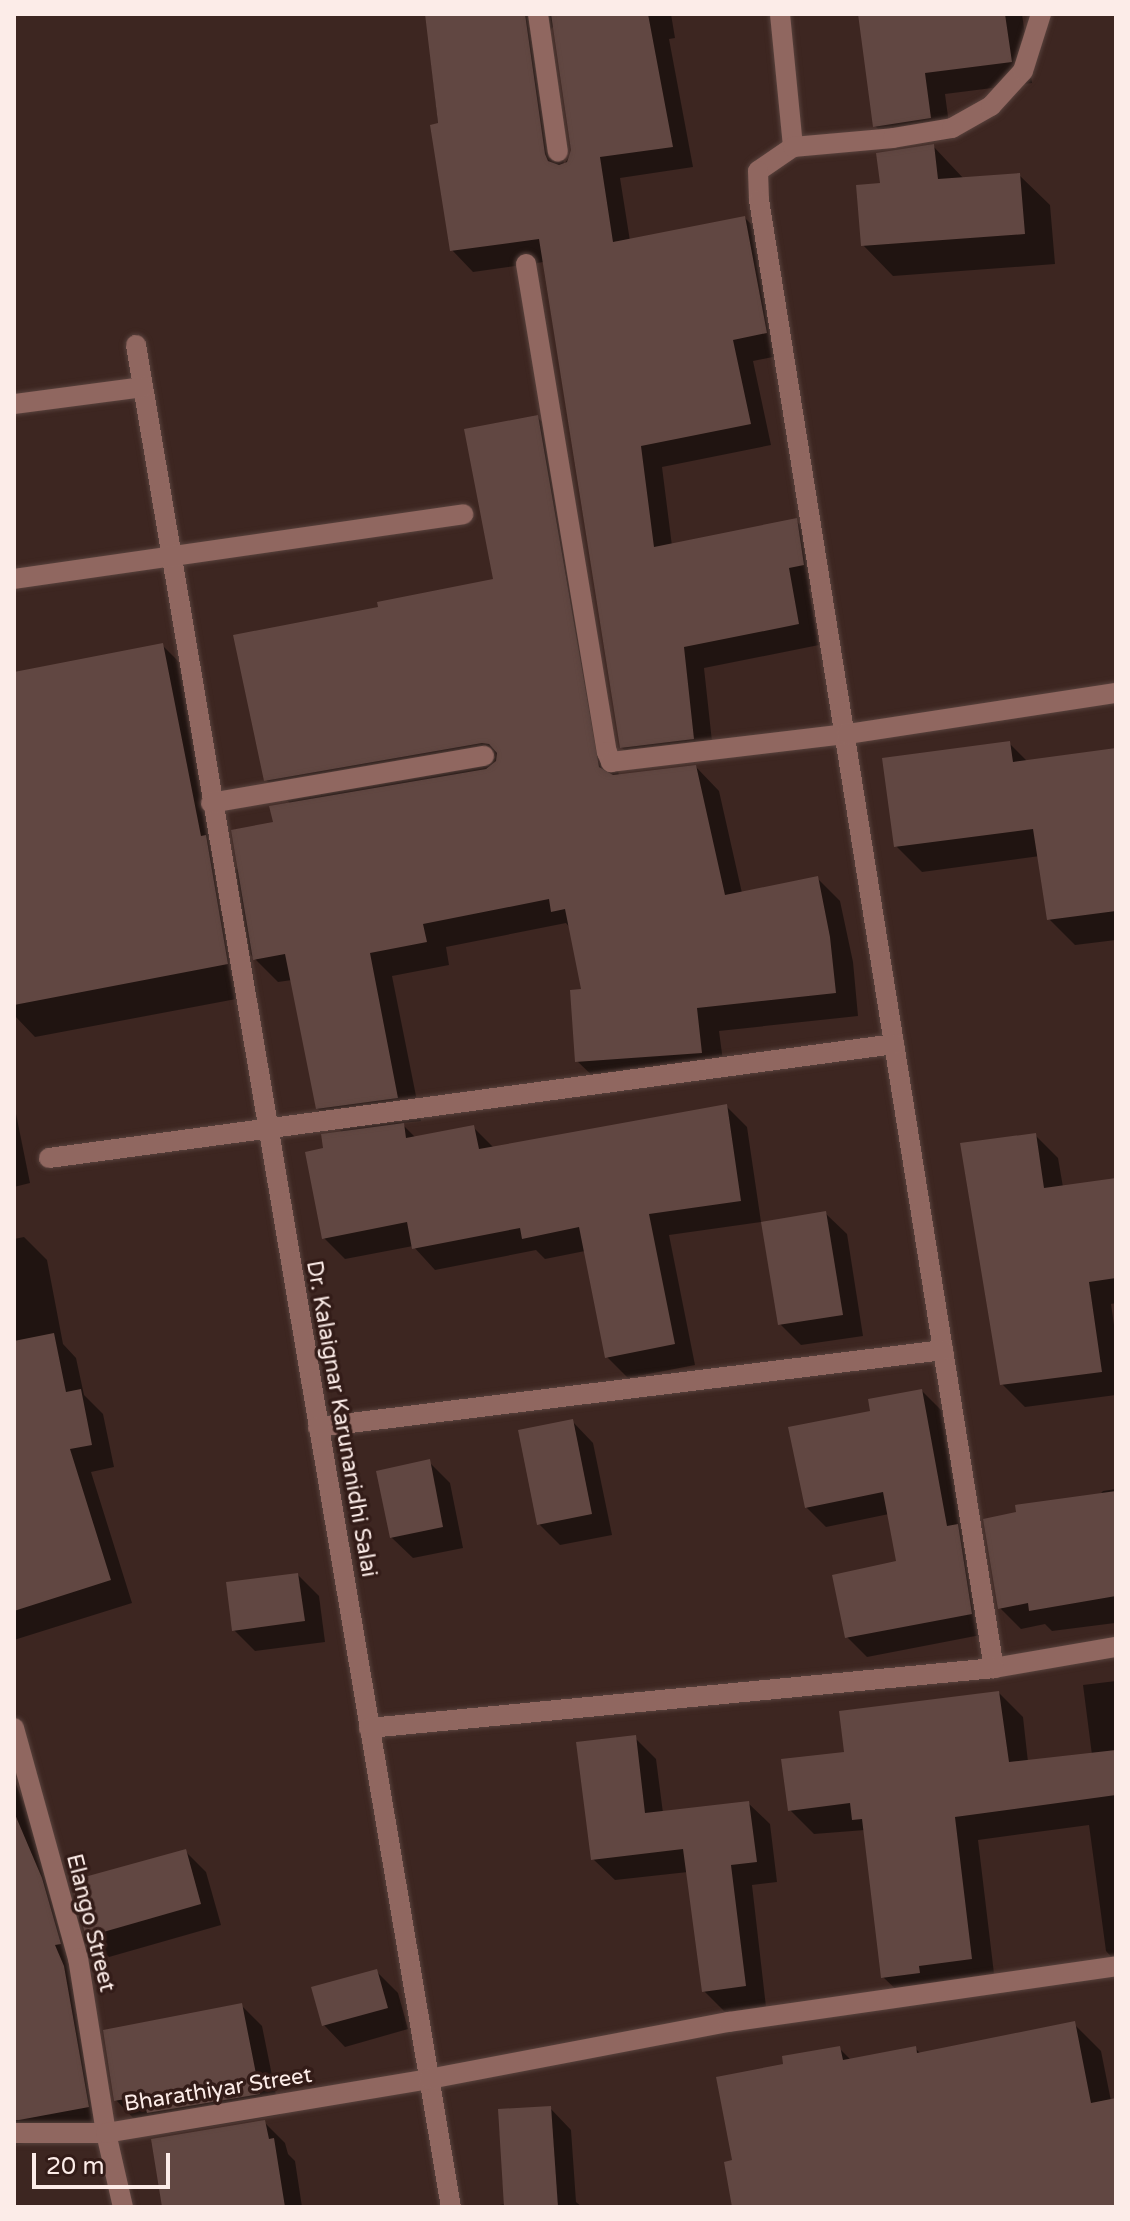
<!DOCTYPE html>
<html>
<head>
<meta charset="utf-8">
<style>
  body { margin:0 }
  #map { position:relative; width:1130px; height:2221px; overflow:hidden; background:#3d2621; font-family:"Varela Round",sans-serif }
  div>[style] { position:absolute }
  .shadow>* { inset:0; background:#0007 }
  .building>* { inset:0; background:#614742 }
  .roads { filter:drop-shadow(0 0 2px #58423d) drop-shadow(0 0 2px #58423d) }
  .minor>* { height:20px; margin:-10px; padding:0 10px; transform-origin:10px; border-radius:10px; background:#906760 }
  span { translate:-50% -50%; white-space:nowrap; text-align:center; line-height:1.15; -webkit-text-stroke:7px #331c18; paint-order:stroke }
  .street-label { font-size:22px; color:#fcece8 }
  .frame { position:absolute; inset:0; border:16px solid #fcece8; pointer-events:none }
  .scale { position:absolute; left:32px; top:2153px; width:138px; height:36px; box-sizing:border-box; border:4px solid #fcece8; border-top:0; padding-left:10px; font-size:24px; line-height:28px; white-space:nowrap; color:#fcece8; -webkit-text-stroke:6px #331c18; paint-order:stroke }
</style>
</head>
<body>
<div id="map">
  <div class="shadow">
    <div style="clip-path:polygon(evenodd,426px 14px,671px 14px,675px 38px,669px 39px,693px 167px,620px 178px,630px 241px,745px 218px,766px 239px,787px 354px,753px 361px,771px 445px,662px 467px,672px 546px,796px 521px,817px 542px,824px 586px,809px 589px,819px 645px,704px 668px,714px 760px,643px 768px,621px 747px,544px 262px,473px 272px,452px 250px,426px 14px,555px 23px,573px 150px,564px 165px,546px 38px,555px 23px)"></div>
    <div style="clip-path:polygon(860px 14px,1022px 14px,1032px 83px,945px 94px,951px 139px,896px 147px,875px 126px)"></div>
    <div style="clip-path:polygon(933px 146px,964px 179px,1019px 175px,1050px 205px,1055px 264px,893px 276px,863px 245px,883px 185px)"></div>
    <div style="clip-path:polygon(537px 417px,561px 440px,619px 776px,696px 767px,719px 791px,742px 893px,817px 878px,840px 901px,853px 962px,858px 1016px,719px 1031px,725px 1076px,601px 1084px,577px 1061px,583px 991px,571px 929px,566px 923px,446px 947px,449px 965px,392px 976px,421px 1121px,401px 1123px,416px 1138px,473px 1127px,494px 1148px,726px 1106px,747px 1127px,761px 1222px,669px 1235px,695px 1365px,628px 1378px,607px 1357px,585px 1251px,545px 1259px,536px 1250px,435px 1270px,413px 1246px,345px 1259px,324px 1238px,326px 1150px,343px 1133px,317px 1108px,292px 980px,278px 982px,250px 954px,257px 995px,35px 1037px,14px 1015px,14px 674px,162px 645px,193px 676px,230px 862px,240px 872px,291px 804px,266px 780px,380px 608px,495px 580px)"></div>
    <div style="clip-path:polygon(1009px 743px,1028px 762px,1116px 750px,1116px 940px,1075px 945px,1049px 919px,1040px 856px,922px 872px,896px 846px)"></div>
    <div style="clip-path:polygon(14px 1104px,30px 1183px,14px 1187px)"></div>
    <div style="clip-path:polygon(1035px 1135px,1058px 1158px,1063px 1187px,1116px 1180px,1116px 1303px,1111px 1304px,1116px 1339px,1116px 1395px,1025px 1407px,1002px 1384px)"></div>
    <div style="clip-path:polygon(825px 1213px,847px 1234px,863px 1336px,801px 1345px,780px 1324px)"></div>
    <div style="clip-path:polygon(24px 1237px,47px 1260px,63px 1344px,76px 1358px,84px 1395px,103px 1414px,114px 1467px,91px 1472px,132px 1603px,14px 1640px,14px 1239px)"></div>
    <div style="clip-path:polygon(922px 1391px,942px 1411px,964px 1533px,991px 1633px,867px 1657px,847px 1637px,899px 1563px,889px 1514px,826px 1527px,806px 1507px,872px 1412px)"></div>
    <div style="clip-path:polygon(572px 1421px,593px 1443px,612px 1535px,560px 1545px,539px 1524px)"></div>
    <div style="clip-path:polygon(429px 1462px,450px 1483px,463px 1548px,413px 1558px,391px 1537px)"></div>
    <div style="clip-path:polygon(1116px 1489px,1115px 1623px,1052px 1631px,1045px 1624px,1021px 1629px,1000px 1608px,1103px 1491px)"></div>
    <div style="clip-path:polygon(298px 1575px,319px 1596px,325px 1642px,255px 1651px,234px 1630px)"></div>
    <div style="clip-path:polygon(1116px 1681px,1116px 1962px,1106px 1951px,1089px 1825px,978px 1840px,995px 1982px,907px 2000px,883px 1977px,865px 1830px,814px 1834px,790px 1810px,846px 1753px,999px 1693px,1023px 1717px,1028px 1762px,1092px 1755px,1083px 1685px)"></div>
    <div style="clip-path:polygon(635px 1738px,656px 1759px,663px 1813px,748px 1803px,770px 1824px,777px 1882px,752px 1885px,766px 2007px,725px 2012px,704px 1991px,688px 1872px,615px 1880px,593px 1859px)"></div>
    <div style="clip-path:polygon(14px 1779px,63px 1901px,109px 2127px,14px 2145px)"></div>
    <div style="clip-path:polygon(185px 1851px,206px 1872px,221px 1925px,109px 1957px,87px 1936px)"></div>
    <div style="clip-path:polygon(376px 1971px,398px 1993px,408px 2029px,345px 2047px,324px 2025px)"></div>
    <div style="clip-path:polygon(241px 2005px,262px 2026px,280px 2115px,170px 2133px,155px 2118px,137px 2122px,116px 2100px)"></div>
    <div style="clip-path:polygon(1074px 2024px,1101px 2051px,1111px 2101px,1116px 2101px,1116px 2207px,735px 2207px,735px 2162px,786px 2066px,839px 2048px,851px 2060px,915px 2048px,921px 2054px)"></div>
    <div style="clip-path:polygon(550px 2108px,571px 2130px,576px 2202px,582px 2207px,486px 2207px,506px 2204px)"></div>
    <div style="clip-path:polygon(264px 2122px,285px 2143px,288px 2154px,295px 2161px,302px 2207px,164px 2207px)"></div>
  </div>
  <div class="building">
    <div style="clip-path:polygon(425px 14px,525px 14px,545px 154px,548px 161px,559px 165px,567px 162px,571px 150px,551px 14px,648px 14px,673px 147px,600px 157px,613px 242px,745px 216px,767px 333px,733px 340px,751px 424px,641px 446px,654px 547px,797px 518px,804px 565px,789px 568px,799px 624px,684px 647px,694px 739px,620px 748px,539px 239px,450px 251px,430px 125px,438px 123px)"></div>
    <div style="clip-path:polygon(858px 14px,1005px 14px,1012px 62px,925px 73px,931px 118px,873px 127px)"></div>
    <div style="clip-path:polygon(934px 144px,938px 179px,1020px 173px,1025px 234px,861px 246px,856px 185px,880px 183px,876px 153px)"></div>
    <div style="clip-path:polygon(538px 415px,599px 767px,613px 775px,696px 765px,725px 895px,818px 876px,830px 937px,836px 993px,697px 1008px,702px 1053px,575px 1062px,570px 990px,581px 989px,565px 909px,551px 912px,549px 899px,423px 924px,427px 942px,370px 953px,398px 1098px,316px 1109px,285px 954px,253px 960px,231px 830px,273px 822px,269px 806px,486px 769px,496px 761px,497px 753px,489px 744px,482px 743px,264px 781px,233px 635px,378px 607px,377px 602px,493px 579px,464px 429px)"></div>
    <div style="clip-path:polygon(163px 643px,201px 836px,206px 835px,228px 964px,14px 1005px,14px 672px)"></div>
    <div style="clip-path:polygon(1010px 741px,1013px 762px,1116px 748px,1116px 911px,1047px 920px,1033px 829px,894px 847px,882px 758px)"></div>
    <div style="clip-path:polygon(727px 1104px,741px 1201px,649px 1214px,675px 1344px,605px 1358px,579px 1227px,522px 1239px,520px 1228px,412px 1249px,407px 1222px,322px 1239px,305px 1152px,323px 1148px,321px 1134px,404px 1123px,406px 1138px,474px 1125px,479px 1149px)"></div>
    <div style="clip-path:polygon(1036px 1133px,1044px 1188px,1116px 1178px,1116px 1278px,1089px 1282px,1102px 1372px,1000px 1385px,960px 1143px)"></div>
    <div style="clip-path:polygon(826px 1211px,843px 1315px,778px 1325px,761px 1222px)"></div>
    <div style="clip-path:polygon(54px 1333px,66px 1392px,81px 1389px,92px 1445px,70px 1449px,111px 1580px,14px 1611px,14px 1341px)"></div>
    <div style="clip-path:polygon(922px 1389px,947px 1526px,958px 1524px,972px 1614px,845px 1638px,832px 1575px,896px 1561px,883px 1492px,805px 1508px,788px 1427px,870px 1411px,868px 1399px)"></div>
    <div style="clip-path:polygon(573px 1419px,592px 1514px,537px 1525px,518px 1430px)"></div>
    <div style="clip-path:polygon(430px 1459px,443px 1527px,390px 1538px,376px 1471px)"></div>
    <div style="clip-path:polygon(1116px 1491px,1116px 1596px,1029px 1611px,1028px 1603px,998px 1609px,983px 1519px,1016px 1512px,1015px 1505px)"></div>
    <div style="clip-path:polygon(298px 1573px,305px 1621px,232px 1631px,226px 1582px)"></div>
    <div style="clip-path:polygon(999px 1691px,1009px 1762px,1116px 1750px,1116px 1795px,955px 1817px,972px 1959px,919px 1966px,920px 1973px,881px 1978px,862px 1819px,852px 1820px,850px 1803px,788px 1811px,781px 1759px,844px 1752px,839px 1711px)"></div>
    <div style="clip-path:polygon(636px 1735px,645px 1813px,749px 1801px,757px 1862px,731px 1865px,746px 1986px,702px 1992px,683px 1849px,591px 1860px,576px 1742px)"></div>
    <div style="clip-path:polygon(14px 1812px,42px 1878px,61px 1944px,55px 1945px,64px 1966px,89px 2107px,19px 2120px,14px 2120px)"></div>
    <div style="clip-path:polygon(186px 1849px,201px 1904px,86px 1937px,70px 1881px)"></div>
    <div style="clip-path:polygon(377px 1969px,388px 2008px,322px 2026px,311px 1987px)"></div>
    <div style="clip-path:polygon(242px 2003px,260px 2094px,147px 2113px,142px 2096px,114px 2101px,103px 2030px)"></div>
    <div style="clip-path:polygon(1075px 2021px,1091px 2103px,1116px 2098px,1116px 2207px,732px 2207px,724px 2162px,732px 2160px,716px 2077px,783px 2064px,782px 2056px,840px 2046px,843px 2060px,916px 2046px,917px 2053px)"></div>
    <div style="clip-path:polygon(551px 2106px,558px 2207px,504px 2207px,498px 2109px)"></div>
    <div style="clip-path:polygon(265px 2120px,269px 2139px,274px 2138px,285px 2207px,162px 2207px,151px 2139px)"></div>
  </div>
  <div class="roads">
    <div class="minor">
      <div style="left:538px;top:14px;width:139px;rotate:81.8deg"></div>
      <div style="left:780px;top:14px;width:134px;rotate:84.4deg"></div>
      <div style="left:793px;top:147px;width:42px;rotate:145.6deg"></div>
      <div style="left:758px;top:171px;width:29px;rotate:88deg"></div>
      <div style="left:759px;top:200px;width:1487px;rotate:80.91deg"></div>
      <div style="left:994px;top:1668px;width:124px;rotate:-9.8deg"></div>
      <div style="left:793px;top:147px;width:100px;rotate:-5.1deg"></div>
      <div style="left:893px;top:138px;width:60px;rotate:-9.6deg"></div>
      <div style="left:952px;top:128px;width:45px;rotate:-29.4deg"></div>
      <div style="left:991px;top:106px;width:47px;rotate:-47.6deg"></div>
      <div style="left:1023px;top:71px;width:60px;rotate:-72.5deg"></div>
      <div style="left:526px;top:264px;width:495px;rotate:80.6deg"></div>
      <div style="left:607px;top:752px;width:11px;rotate:68deg"></div>
      <div style="left:611px;top:762px;width:238px;rotate:-6.8deg"></div>
      <div style="left:847px;top:734px;width:272px;rotate:-8.7deg"></div>
      <div style="left:136px;top:345px;width:1888px;rotate:80.4deg"></div>
      <div style="left:14px;top:404px;width:130px;rotate:-7.5deg"></div>
      <div style="left:14px;top:579px;width:454px;rotate:-8.2deg"></div>
      <div style="left:211px;top:803px;width:277px;rotate:-9.8deg"></div>
      <div style="left:49px;top:1158px;width:853px;rotate:-7.68deg"></div>
      <div style="left:318px;top:1427px;width:630px;rotate:-7.02deg"></div>
      <div style="left:14px;top:1728px;width:239px;rotate:74.5deg"></div>
      <div style="left:78px;top:1958px;width:177px;rotate:80.9deg"></div>
      <div style="left:106px;top:2133px;width:76px;rotate:77.1deg"></div>
      <div style="left:369px;top:1728px;width:628px;rotate:-5.48deg"></div>
      <div style="left:14px;top:2133px;width:92px"></div>
      <div style="left:106px;top:2133px;width:327px;rotate:-9.5deg"></div>
      <div style="left:429px;top:2079px;width:305px;rotate:-10.8deg"></div>
      <div style="left:729px;top:2022px;width:391px;rotate:-8.2deg"></div>
    </div>
  </div>
  <div class="street-label">
    <span style="left:341px;top:1419px;rotate:80deg">Dr. Kalaignar Karunanidhi Salai</span>
    <span style="left:90px;top:1923px;rotate:76deg">Elango Street</span>
    <span style="left:218px;top:2090px;rotate:-9deg">Bharathiyar Street</span>
  </div>
  <div class="frame"></div>
  <div class="scale">20 m</div>
</div>
</body>
</html>
